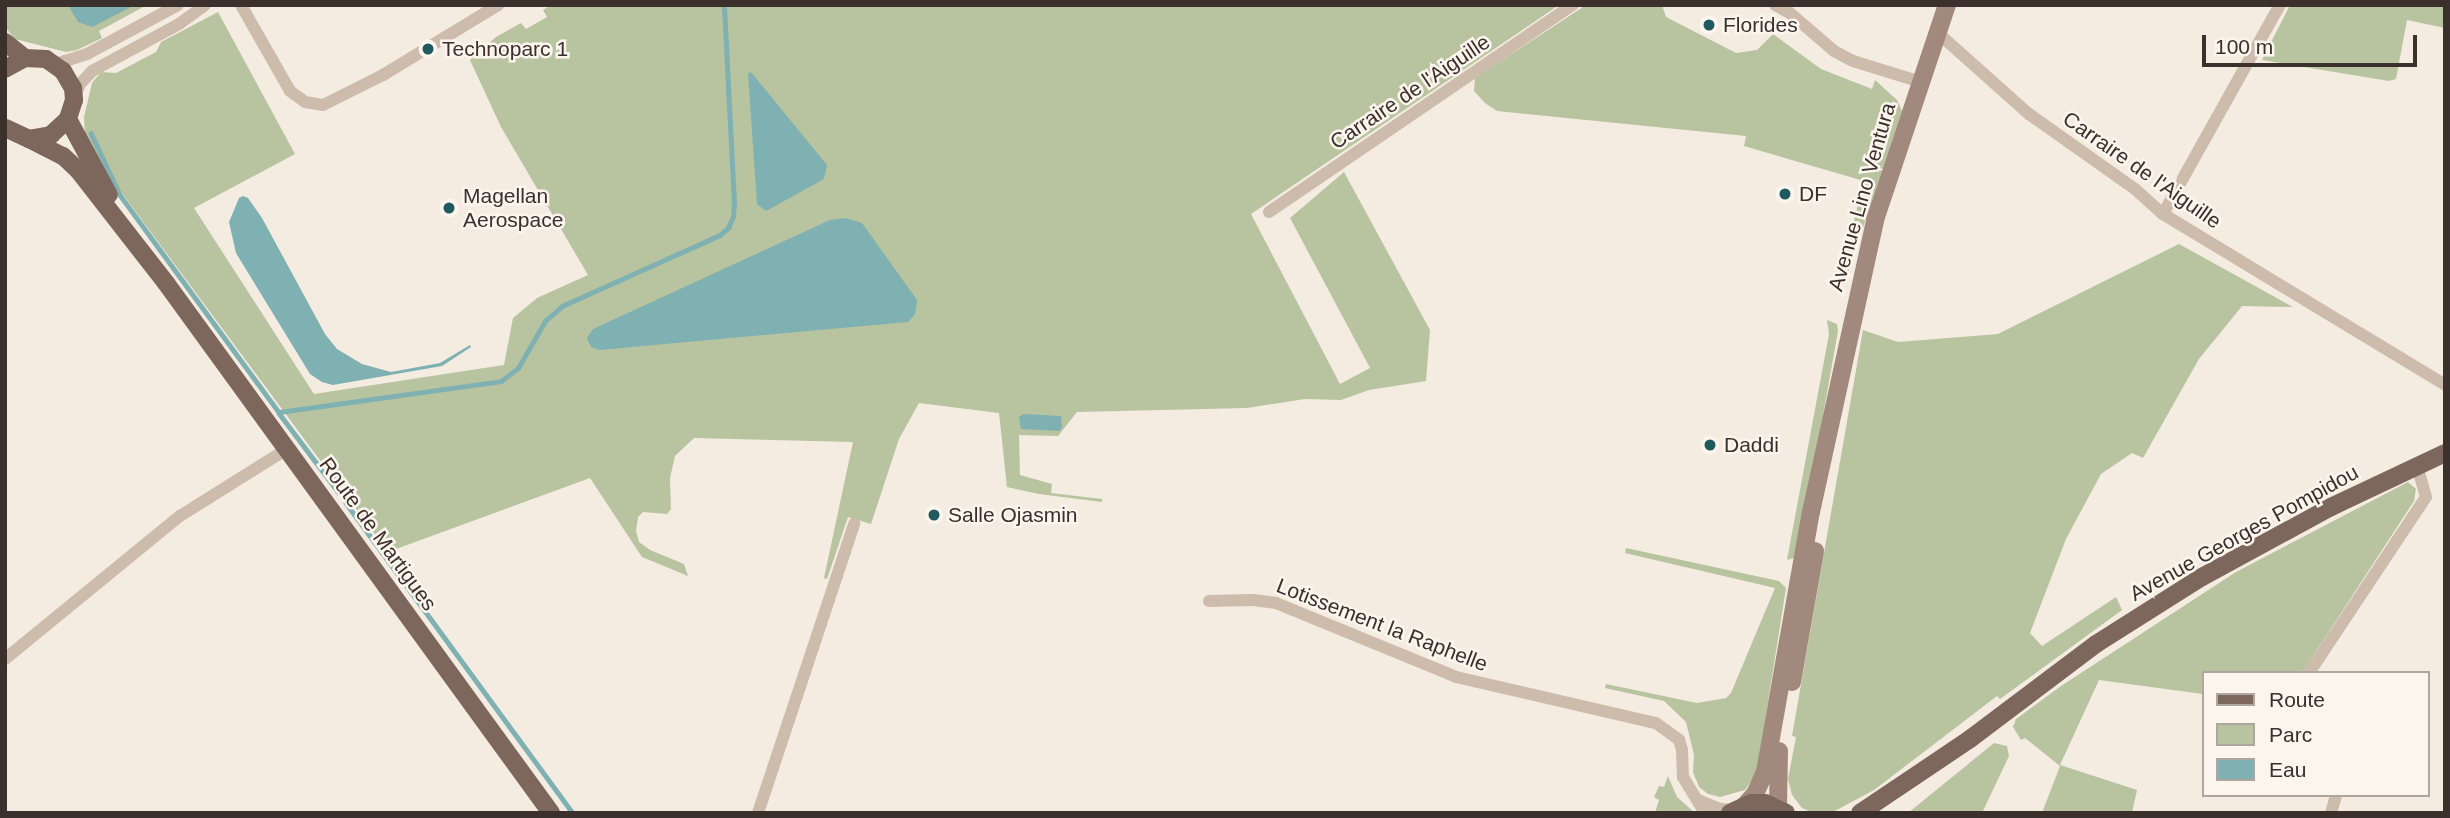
<!DOCTYPE html>
<html>
<head>
<meta charset="utf-8">
<style>
  body { margin:0 }
  #map { position:relative; width:2450px; height:818px; overflow:hidden; background:#f4ebe1; font-family:Arial,sans-serif }
  div>[style] { position:absolute }
  .green>* { inset:0; background:#b8c4a0 }
  .water>* { inset:0; background:#7fb0b2 }
  .stream>* { height:4.5px; margin:-2.25px; padding:0 2.25px; transform-origin:2.25px; border-radius:2.25px; background:#7fb0b2 }
  .minor>* { height:12px; margin:-6px; padding:0 6px; transform-origin:6px; border-radius:6px; background:#cdbbac }
  .secondary>* { height:18px; margin:-9px; padding:0 9px; transform-origin:9px; border-radius:9px; background:#a18a7d }
  .primary>* { height:18px; margin:-9px; padding:0 9px; transform-origin:9px; border-radius:9px; background:#7d675c }
  .dots>* { width:19px; height:19px; translate:-50% -50%; box-sizing:border-box; border:4px solid #fbf5ee; border-radius:50% }
  span { translate:-50% -50%; white-space:nowrap; text-align:center; line-height:1.15; -webkit-text-stroke:5px #fbf5ee; paint-order:stroke }
  .poi-label { font-size:21px; color:#3b302b }
  .left { translate:0 -50%; text-align:left }
  .street-label { font-size:21px; color:#3b302b }
  .frame { position:absolute; inset:0; border:7px solid #3b302b; pointer-events:none }
  .legend { position:absolute; left:2202px; top:671px; width:228px; height:126px; box-sizing:border-box; background:#fbf5ee; border:2px solid #aea6a0; margin:0; padding:9px 12px; list-style:none; font-size:21px; color:#3b302b }
  .legend li { display:flex; align-items:center; gap:14px; height:35px }
  .legend b { width:35px; border:2px solid #aea6a0 }
  .scale { position:absolute; left:2202px; top:35px; width:215px; height:32px; box-sizing:border-box; border:4px solid #3b302b; border-top:0; padding-left:9px; font-size:21px; line-height:24px; white-space:nowrap; color:#3b302b; -webkit-text-stroke:5px #fbf5ee; paint-order:stroke }
</style>
</head>
<body>
<div id="map">
  <div class="green">
    <div style="clip-path:polygon(5px 5px,147px 5px,99px 31px,102px 38px,77px 50px,66px 52px,15px 39px,5px 27px)"></div>
    <div style="clip-path:polygon(551px 5px,1559px 5px,1251px 214px,1340px 384px,1370px 368px,1290px 218px,1344px 172px,1430px 330px,1426px 381px,1369px 390px,1341px 400px,1305px 399px,1247px 408px,1077px 412px,1058px 436px,1019px 435px,1020px 475px,1052px 484px,1051px 493px,1102px 499px,1102px 502px,1039px 494px,1007px 487px,999px 413px,919px 403px,899px 439px,871px 524px,848px 517px,827px 579px,824px 578px,853px 442px,694px 438px,675px 456px,670px 478px,671px 509px,667px 514px,643px 512px,638px 517px,636px 531px,639px 542px,650px 550px,684px 564px,688px 576px,642px 557px,590px 478px,388px 552px,104px 169px,85px 137px,84px 117px,92px 83px,101px 72px,116px 73px,156px 52px,161px 42px,218px 12px,295px 154px,194px 208px,314px 394px,504px 365px,513px 318px,537px 298px,588px 275px,501px 127px,470px 60px,496px 37px,521px 23px,526px 29px,547px 17px,543px 10px)"></div>
    <div style="clip-path:polygon(1586px 5px,1662px 5px,1666px 17px,1736px 53px,1757px 50px,1773px 34px,1821px 69px,1872px 89px,1875px 80px,1897px 100px,1902px 111px,1845px 281px,1837px 287px,1864px 181px,1744px 146px,1746px 136px,1497px 111px,1485px 103px,1474px 91px,1475px 78px)"></div>
    <div style="clip-path:polygon(2290px 5px,2445px 5px,2445px 28px,2407px 20px,2396px 79px,2389px 81px,2262px 60px)"></div>
    <div style="clip-path:polygon(2179px 244px,2293px 307px,2242px 306px,2199px 359px,2143px 458px,2132px 453px,2101px 474px,2066px 539px,2030px 633px,2042px 646px,2116px 597px,2122px 610px,2000px 699px,1997px 696px,1874px 790px,1833px 812px,1813px 813px,1802px 808px,1792px 795px,1788px 779px,1796px 737px,1792px 736px,1863px 330px,1898px 342px,1998px 334px)"></div>
    <div style="clip-path:polygon(1827px 320px,1837px 324px,1838px 331px,1800px 545px,1794px 558px,1787px 560px,1829px 334px)"></div>
    <div style="clip-path:polygon(2408px 482px,2416px 489px,2414px 501px,2302px 673px,2203px 673px,2203px 694px,2099px 680px,2060px 765px,2137px 790px,2132px 813px,2042px 813px,2060px 766px,2025px 738px,2021px 740px,2013px 727px,2016px 719px,2061px 686px,2236px 572px)"></div>
    <div style="clip-path:polygon(1626px 548px,1779px 581px,1786px 588px,1757px 772px,1745px 790px,1720px 797px,1708px 794px,1699px 787px,1693px 772px,1694px 755px,1686px 722px,1664px 701px,1605px 688px,1606px 684px,1697px 703px,1726px 698px,1731px 693px,1775px 588px,1625px 553px)"></div>
    <div style="clip-path:polygon(1994px 743px,2007px 746px,2009px 756px,1982px 813px,1908px 813px)"></div>
    <div style="clip-path:polygon(1668px 776px,1677px 797px,1695px 813px,1655px 813px,1659px 800px,1654px 797px,1659px 786px,1664px 787px)"></div>
  </div>
  <div class="water">
    <div style="clip-path:polygon(68px 5px,135px 5px,92px 27px,78px 22px)"></div>
    <div style="clip-path:polygon(751px 72px,827px 165px,824px 179px,766px 211px,757px 204px,748px 74px)"></div>
    <div style="clip-path:polygon(243px 196px,248px 198px,262px 218px,325px 334px,337px 349px,362px 364px,391px 372px,440px 363px,470px 345px,471px 347px,442px 366px,333px 385px,322px 382px,310px 374px,236px 253px,229px 222px,239px 198px)"></div>
    <div style="clip-path:polygon(846px 218px,862px 223px,917px 300px,915px 314px,908px 322px,600px 350px,591px 347px,587px 338px,593px 329px,830px 220px)"></div>
    <div style="clip-path:polygon(1023px 414px,1061px 416px,1062px 427px,1059px 431px,1021px 429px,1019px 417px)"></div>
  </div>
  <div class="stream">
    <div style="left:91px;top:133px;width:68px;rotate:64.9deg"></div>
    <div style="left:120px;top:195px;width:269px;rotate:53.8deg"></div>
    <div style="left:279px;top:412px;width:224px;rotate:-7.9deg"></div>
    <div style="left:501px;top:381px;width:21px;rotate:-37deg"></div>
    <div style="left:518px;top:368px;width:54px;rotate:-60.1deg"></div>
    <div style="left:545px;top:321px;width:23px;rotate:-41deg"></div>
    <div style="left:562px;top:306px;width:173px;rotate:-24.2deg"></div>
    <div style="left:720px;top:235px;width:11px;rotate:-41deg"></div>
    <div style="left:728px;top:228px;width:12px;rotate:-66deg"></div>
    <div style="left:733px;top:217px;width:13px;rotate:-86deg"></div>
    <div style="left:734px;top:204px;width:199px;rotate:-92.9deg"></div>
    <div style="left:279px;top:413px;width:100px;rotate:53.1deg"></div>
    <div style="left:346px;top:503px;width:384px;rotate:53.8deg"></div>
  </div>
  <div class="minor">
    <div style="left:241px;top:5px;width:99px;rotate:60.3deg"></div>
    <div style="left:290px;top:91px;width:19px;rotate:36deg"></div>
    <div style="left:305px;top:102px;width:18px;rotate:9deg"></div>
    <div style="left:323px;top:105px;width:67px;rotate:-26.6deg"></div>
    <div style="left:383px;top:75px;width:135px;rotate:-31.3deg"></div>
    <div style="left:1775px;top:5px;width:17px;rotate:28deg"></div>
    <div style="left:1790px;top:13px;width:58px;rotate:40.8deg"></div>
    <div style="left:1834px;top:51px;width:21px;rotate:28deg"></div>
    <div style="left:1853px;top:61px;width:71px;rotate:17.2deg"></div>
    <div style="left:1938px;top:33px;width:122px;rotate:41.7deg"></div>
    <div style="left:2029px;top:114px;width:130px;rotate:35.3deg"></div>
    <div style="left:2135px;top:189px;width:38px;rotate:42deg"></div>
    <div style="left:2163px;top:214px;width:330px;rotate:31.2deg"></div>
    <div style="left:55px;top:64px;width:34px;rotate:-17deg"></div>
    <div style="left:87px;top:54px;width:103px;rotate:-28.3deg"></div>
    <div style="left:75px;top:97px;width:14px;rotate:-69deg"></div>
    <div style="left:80px;top:84px;width:18px;rotate:-47deg"></div>
    <div style="left:92px;top:71px;width:99px;rotate:-28.4deg"></div>
    <div style="left:179px;top:24px;width:32px;rotate:-36deg"></div>
    <div style="left:1269px;top:212px;width:368px;rotate:-34.3deg"></div>
    <div style="left:2163px;top:214px;width:240px;rotate:-60.8deg"></div>
    <div style="left:1209px;top:601px;width:44px;rotate:-1.3deg"></div>
    <div style="left:1253px;top:600px;width:23px;rotate:7deg"></div>
    <div style="left:1276px;top:603px;width:195px;rotate:22.3deg"></div>
    <div style="left:1456px;top:677px;width:205px;rotate:13deg"></div>
    <div style="left:1656px;top:723px;width:29px;rotate:36deg"></div>
    <div style="left:1679px;top:740px;width:10px;rotate:73deg"></div>
    <div style="left:1682px;top:750px;width:27px;rotate:88deg"></div>
    <div style="left:1683px;top:777px;width:42px;rotate:58.6deg"></div>
    <div style="left:5px;top:659px;width:226px;rotate:-39.3deg"></div>
    <div style="left:180px;top:516px;width:126px;rotate:-32.1deg"></div>
    <div style="left:2309px;top:673px;width:211px;rotate:-56.4deg"></div>
    <div style="left:2426px;top:497px;width:32px;rotate:-106deg"></div>
    <div style="left:1698px;top:800px;width:24px;rotate:22deg"></div>
    <div style="left:1720px;top:809px;width:15px;rotate:4deg"></div>
    <div style="left:758px;top:813px;width:305px;rotate:-71.6deg"></div>
    <div style="left:2331px;top:813px;width:19px;rotate:-74deg"></div>
  </div>
  <div class="secondary">
    <div style="left:1792px;top:682px;width:133px;rotate:-80deg"></div>
    <div style="left:1745px;top:805px;width:15px;rotate:-48deg"></div>
    <div style="left:1755px;top:794px;width:24px;rotate:-66deg"></div>
    <div style="left:1765px;top:772px;width:264px;rotate:-80deg"></div>
    <div style="left:1811px;top:512px;width:299px;rotate:-77.6deg"></div>
    <div style="left:1875px;top:220px;width:227px;rotate:-71.5deg"></div>
    <div style="left:1778px;top:807px;width:56px;rotate:-89deg"></div>
  </div>
  <div class="primary">
    <div style="left:5px;top:42px;width:26px;rotate:39deg"></div>
    <div style="left:5px;top:69px;width:23px;rotate:-29deg"></div>
    <div style="left:25px;top:58px;width:21px;rotate:3deg"></div>
    <div style="left:46px;top:59px;width:21px;rotate:35deg"></div>
    <div style="left:63px;top:71px;width:20px;rotate:60deg"></div>
    <div style="left:73px;top:88px;width:12px;rotate:85deg"></div>
    <div style="left:74px;top:100px;width:20px;rotate:108deg"></div>
    <div style="left:68px;top:119px;width:23px;rotate:137deg"></div>
    <div style="left:51px;top:135px;width:22px;rotate:170deg"></div>
    <div style="left:29px;top:139px;width:26px;rotate:-155deg"></div>
    <div style="left:68px;top:119px;width:86px;rotate:61.7deg"></div>
    <div style="left:29px;top:139px;width:38px;rotate:27deg"></div>
    <div style="left:63px;top:156px;width:21px;rotate:43deg"></div>
    <div style="left:78px;top:170px;width:143px;rotate:52.1deg"></div>
    <div style="left:166px;top:283px;width:655px;rotate:54deg"></div>
    <div style="left:1730px;top:813px;width:23px;rotate:-25deg"></div>
    <div style="left:1751px;top:803px;width:14px"></div>
    <div style="left:1765px;top:803px;width:23px;rotate:25deg"></div>
    <div style="left:1860px;top:813px;width:133px;rotate:-33.9deg"></div>
    <div style="left:1970px;top:739px;width:158px;rotate:-37deg"></div>
    <div style="left:2096px;top:644px;width:125px;rotate:-32.3deg"></div>
    <div style="left:2202px;top:577px;width:147px;rotate:-28.5deg"></div>
    <div style="left:2331px;top:507px;width:126px;rotate:-25.3deg"></div>
  </div>
  <div class="dots">
    <div style="left:1709px;top:25px;background:#1f5a5e"></div>
    <div style="left:428px;top:49px;background:#1f5a5e"></div>
    <div style="left:1785px;top:194px;background:#1f5a5e"></div>
    <div style="left:449px;top:208px;background:#1f5a5e"></div>
    <div style="left:1710px;top:445px;background:#1f5a5e"></div>
    <div style="left:934px;top:515px;background:#1f5a5e"></div>
  </div>
  <div class="poi-label">
    <span class="left" style="left:1723px;top:25px">Florides</span>
    <span class="left" style="left:442px;top:49px">Technoparc 1</span>
    <span class="left" style="left:1799px;top:194px">DF</span>
    <span class="left" style="left:463px;top:208px">Magellan<br>Aerospace</span>
    <span class="left" style="left:1724px;top:445px">Daddi</span>
    <span class="left" style="left:948px;top:515px">Salle Ojasmin</span>
  </div>
  <div class="street-label">
    <span style="left:1410px;top:92px;rotate:-34deg">Carraire de l'Aiguille</span>
    <span style="left:2142px;top:170px;rotate:35deg">Carraire de l'Aiguille</span>
    <span style="left:1862px;top:197px;rotate:-74deg">Avenue Lino Ventura</span>
    <span style="left:2244px;top:533px;rotate:-29deg">Avenue Georges Pompidou</span>
    <span style="left:378px;top:534px;rotate:54deg">Route de Martigues</span>
    <span style="left:1382px;top:625px;rotate:21deg">Lotissement la Raphelle</span>
  </div>
  <div class="frame"></div>
  <ul class="legend">
  <li><b style="height:9px;background:#7d675c"></b>Route</li>
  <li><b style="height:19px;background:#b8c4a0"></b>Parc</li>
  <li><b style="height:19px;background:#7fb0b2"></b>Eau</li>
  </ul>
  <div class="scale">100 m</div>
</div>
</body>
</html>
